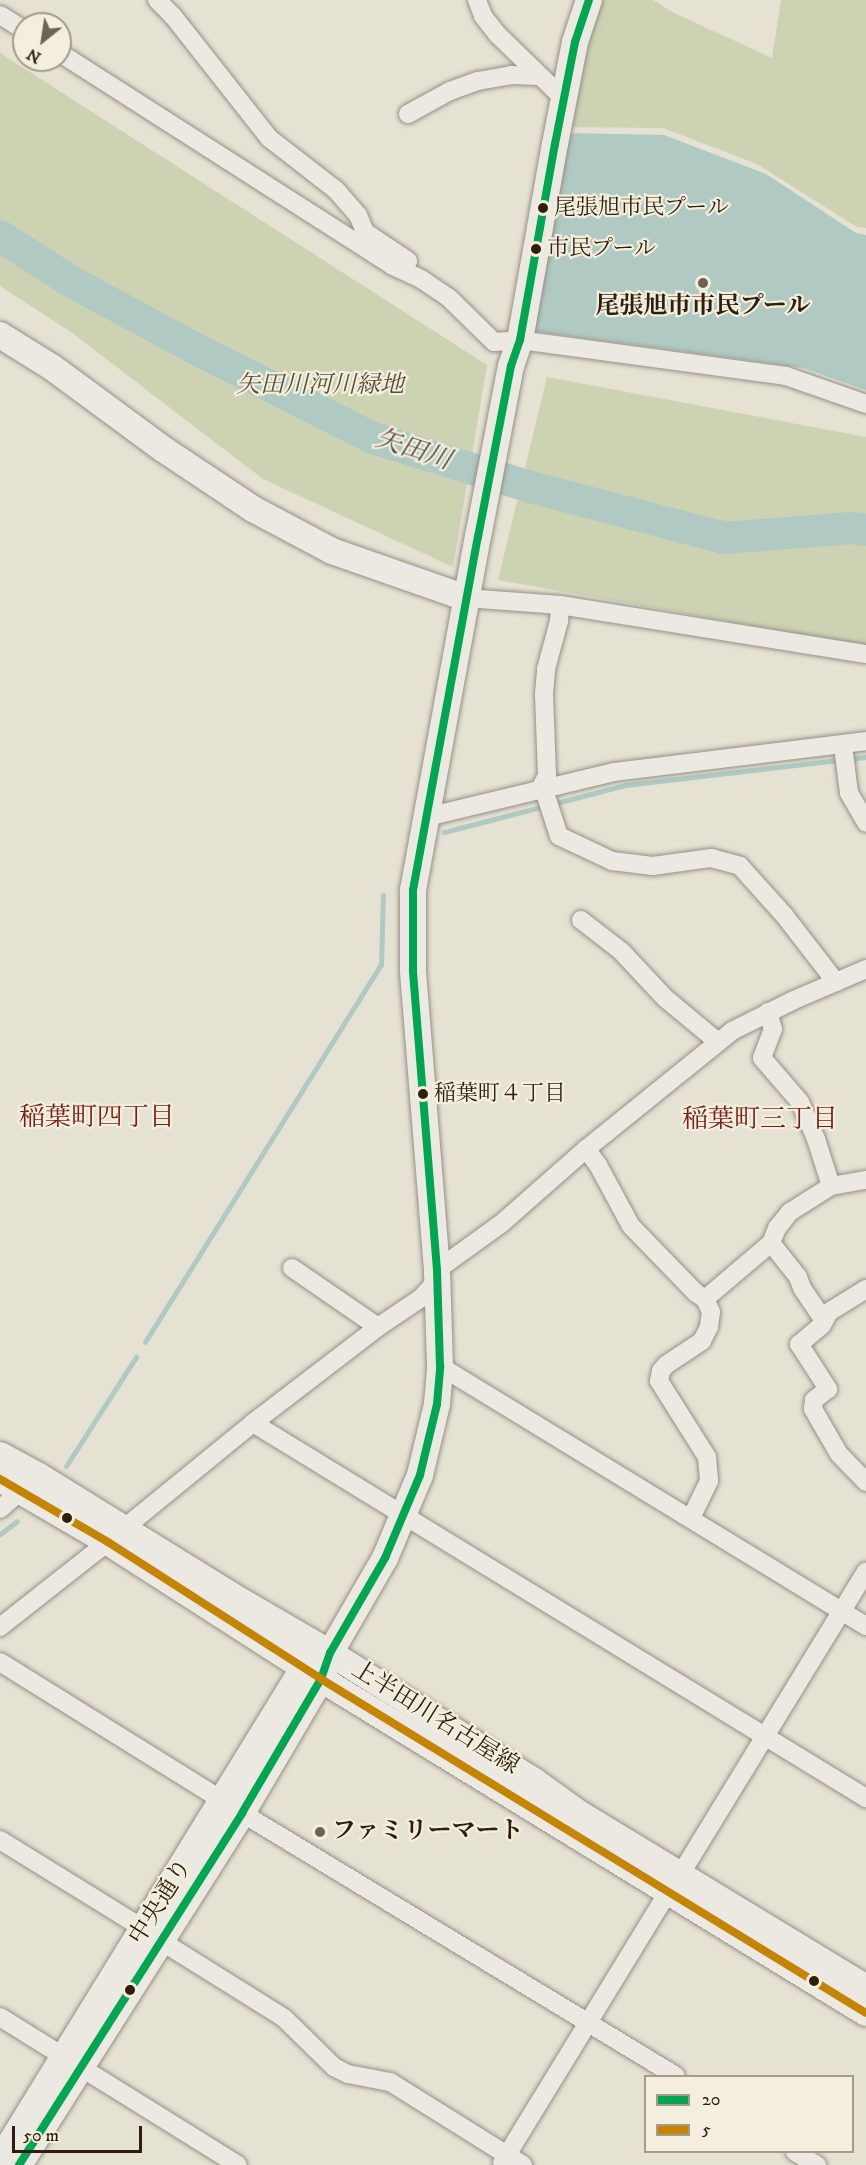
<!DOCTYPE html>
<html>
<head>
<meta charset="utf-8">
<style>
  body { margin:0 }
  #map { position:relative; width:866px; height:2165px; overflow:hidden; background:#e5e1d3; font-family:"IM FELL DW Pica","Noto Serif JP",serif }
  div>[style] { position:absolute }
  .green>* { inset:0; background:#ccd2b2 }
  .water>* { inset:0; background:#b0c9c2 }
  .stream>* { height:5px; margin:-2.5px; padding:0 2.5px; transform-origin:2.5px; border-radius:2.5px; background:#b0c9c2 }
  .river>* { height:32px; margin:-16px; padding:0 16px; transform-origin:16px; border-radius:16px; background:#b0c9c2 }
  .roads { filter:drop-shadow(0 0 2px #959086) drop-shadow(0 0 2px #959086) }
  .street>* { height:18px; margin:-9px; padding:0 9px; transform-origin:9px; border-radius:9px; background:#ebe9e1 }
  .secondary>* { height:26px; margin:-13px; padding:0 13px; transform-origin:13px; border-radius:13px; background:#ebe9e1 }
  .bus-1>* { height:8px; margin:-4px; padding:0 4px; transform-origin:4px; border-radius:4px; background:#00a651 }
  .bus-2>* { height:8px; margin:-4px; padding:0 4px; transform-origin:4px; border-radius:4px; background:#c58403 }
  .dots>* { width:16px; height:16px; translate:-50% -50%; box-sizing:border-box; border:3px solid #f3eedd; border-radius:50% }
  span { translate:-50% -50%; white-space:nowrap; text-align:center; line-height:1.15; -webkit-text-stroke:4.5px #f3eedd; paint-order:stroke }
  .bus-label { font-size:22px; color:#2f1e0c }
  .left { translate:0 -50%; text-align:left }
  .poi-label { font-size:24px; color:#2f1e0c; font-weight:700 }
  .park-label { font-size:24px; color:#585036; font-style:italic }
  .street-label { font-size:24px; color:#2f1e0c }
  .water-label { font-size:26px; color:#4f4e40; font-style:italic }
  .neighbourhood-label { font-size:26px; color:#7a1f14 }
  .legend { position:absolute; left:644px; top:2075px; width:210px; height:78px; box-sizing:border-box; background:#f3eedd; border:2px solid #a59b89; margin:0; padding:8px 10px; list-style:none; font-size:18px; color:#2f1e0c }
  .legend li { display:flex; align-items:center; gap:12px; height:30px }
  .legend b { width:30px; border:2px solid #a59b89 }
  .north { position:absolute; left:12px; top:12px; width:60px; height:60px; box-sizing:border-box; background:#f3eedd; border:2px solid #a59b89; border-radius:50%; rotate:210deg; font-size:16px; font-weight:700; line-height:24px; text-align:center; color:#2f1e0c }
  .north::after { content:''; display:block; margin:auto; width:21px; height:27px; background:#6f6252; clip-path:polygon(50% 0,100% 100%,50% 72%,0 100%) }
  .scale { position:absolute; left:12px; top:2126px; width:130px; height:27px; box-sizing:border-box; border:3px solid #2f1e0c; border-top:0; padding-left:8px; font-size:18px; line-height:21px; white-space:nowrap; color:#2f1e0c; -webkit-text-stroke:4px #f3eedd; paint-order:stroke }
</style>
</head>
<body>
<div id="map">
  <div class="green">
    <div style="clip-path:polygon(600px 0,653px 0,674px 13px,772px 58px,781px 0,866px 0,866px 228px,857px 227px,757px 164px,663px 128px,568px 127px)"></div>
    <div style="clip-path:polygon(0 53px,487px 365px,453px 567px,263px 479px,71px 332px,0 286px)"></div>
    <div style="clip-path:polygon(547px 377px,866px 437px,866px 646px,498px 580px)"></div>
  </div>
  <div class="water">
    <div style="clip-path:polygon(567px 133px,664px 135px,766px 174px,856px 233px,866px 235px,866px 390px,804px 368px,532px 331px)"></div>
  </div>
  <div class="stream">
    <div style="left:444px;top:832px;width:188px;rotate:-14.5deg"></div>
    <div style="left:626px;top:785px;width:242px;rotate:-6.7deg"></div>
    <div style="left:145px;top:1342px;width:445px;rotate:-58deg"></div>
    <div style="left:381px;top:965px;width:70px;rotate:-88.4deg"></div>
    <div style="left:66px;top:1466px;width:130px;rotate:-57.3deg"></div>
    <div style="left:0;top:1534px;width:21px;rotate:-37deg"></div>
  </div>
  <div class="river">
    <div style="left:0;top:236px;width:85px;rotate:32.6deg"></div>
    <div style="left:72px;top:282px;width:143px;rotate:28.4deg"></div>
    <div style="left:198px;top:350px;width:196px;rotate:26.7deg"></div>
    <div style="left:373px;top:438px;width:169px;rotate:17.3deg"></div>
    <div style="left:534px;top:488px;width:196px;rotate:14.7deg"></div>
    <div style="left:724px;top:538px;width:128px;rotate:-4.5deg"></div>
    <div style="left:852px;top:528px;width:14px;rotate:8deg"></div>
  </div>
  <div class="roads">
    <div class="street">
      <div style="left:157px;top:0;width:23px;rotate:45deg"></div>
      <div style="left:173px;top:16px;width:155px;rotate:51.8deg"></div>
      <div style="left:269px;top:138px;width:85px;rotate:37.8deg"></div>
      <div style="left:336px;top:190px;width:33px;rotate:49deg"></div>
      <div style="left:358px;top:215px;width:18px;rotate:68deg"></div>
      <div style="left:365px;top:232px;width:52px;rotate:34deg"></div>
      <div style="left:477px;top:0;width:17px;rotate:69deg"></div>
      <div style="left:483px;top:16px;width:24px;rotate:52deg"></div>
      <div style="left:498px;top:35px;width:92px;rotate:44.1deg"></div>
      <div style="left:0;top:15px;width:28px;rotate:32deg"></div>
      <div style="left:60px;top:53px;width:393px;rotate:32.6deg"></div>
      <div style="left:391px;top:265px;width:33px;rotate:25deg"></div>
      <div style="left:421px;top:279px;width:32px;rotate:34deg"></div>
      <div style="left:448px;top:297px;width:64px;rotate:44.4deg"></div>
      <div style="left:494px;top:342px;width:26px;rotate:-4deg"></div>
      <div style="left:520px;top:340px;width:268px;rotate:7.7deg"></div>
      <div style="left:786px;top:376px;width:85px;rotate:19.3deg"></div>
      <div style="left:408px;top:114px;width:48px;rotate:-28.7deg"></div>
      <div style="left:450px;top:91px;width:30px;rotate:-20deg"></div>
      <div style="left:478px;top:81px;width:34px;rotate:-10deg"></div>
      <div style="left:511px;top:75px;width:27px;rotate:2deg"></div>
      <div style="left:466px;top:598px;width:94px;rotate:4.3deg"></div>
      <div style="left:560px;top:605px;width:310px;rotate:9.1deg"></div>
      <div style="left:843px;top:746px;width:47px;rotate:82.7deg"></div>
      <div style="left:849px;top:793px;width:34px;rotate:60deg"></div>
      <div style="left:540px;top:789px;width:15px;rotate:-62deg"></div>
      <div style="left:547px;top:776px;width:82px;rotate:-92.1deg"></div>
      <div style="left:544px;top:694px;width:25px;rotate:-85deg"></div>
      <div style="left:546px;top:669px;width:50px;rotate:-74.8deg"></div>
      <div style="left:559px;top:621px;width:16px;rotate:-86deg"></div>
      <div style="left:544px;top:790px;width:48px;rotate:71.9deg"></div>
      <div style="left:559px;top:836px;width:59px;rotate:25.3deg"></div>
      <div style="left:612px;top:861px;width:41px;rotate:7deg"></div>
      <div style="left:653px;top:866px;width:59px;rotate:-7.9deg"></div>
      <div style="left:711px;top:858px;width:30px;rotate:15deg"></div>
      <div style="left:740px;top:866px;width:66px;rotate:48.1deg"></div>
      <div style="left:784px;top:915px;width:85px;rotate:52.2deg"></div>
      <div style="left:427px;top:817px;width:192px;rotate:-13.5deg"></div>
      <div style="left:614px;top:772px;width:254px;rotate:-7deg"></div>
      <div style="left:581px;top:920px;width:51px;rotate:37.8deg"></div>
      <div style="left:621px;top:951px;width:64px;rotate:46.9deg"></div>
      <div style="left:665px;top:998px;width:69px;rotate:39.7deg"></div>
      <div style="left:768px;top:1012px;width:18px;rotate:74deg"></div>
      <div style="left:773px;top:1029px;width:31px;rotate:111deg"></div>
      <div style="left:762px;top:1058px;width:58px;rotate:49.2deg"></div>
      <div style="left:800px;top:1102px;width:40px;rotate:66.6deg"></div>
      <div style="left:816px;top:1139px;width:49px;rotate:72.3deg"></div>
      <div style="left:586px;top:1149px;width:20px;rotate:53deg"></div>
      <div style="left:598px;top:1165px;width:69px;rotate:61.6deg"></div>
      <div style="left:631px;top:1226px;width:93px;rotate:45.9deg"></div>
      <div style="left:696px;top:1293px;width:11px;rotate:34deg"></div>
      <div style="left:705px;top:1299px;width:14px;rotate:65deg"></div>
      <div style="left:711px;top:1312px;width:15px;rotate:98deg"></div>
      <div style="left:709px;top:1327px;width:16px;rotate:117deg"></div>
      <div style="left:702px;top:1341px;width:43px;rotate:146.3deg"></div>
      <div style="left:666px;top:1365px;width:8px;rotate:130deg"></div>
      <div style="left:661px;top:1371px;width:10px;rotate:101deg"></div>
      <div style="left:659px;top:1381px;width:90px;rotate:57.7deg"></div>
      <div style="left:707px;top:1457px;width:24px;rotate:85deg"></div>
      <div style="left:709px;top:1481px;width:41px;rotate:115.9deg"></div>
      <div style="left:771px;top:1243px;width:43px;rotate:51.5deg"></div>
      <div style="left:798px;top:1277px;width:12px;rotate:70deg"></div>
      <div style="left:802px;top:1288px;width:37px;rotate:56deg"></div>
      <div style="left:292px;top:1268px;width:104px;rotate:34.5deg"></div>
      <div style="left:437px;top:1270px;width:80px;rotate:-35.9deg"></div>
      <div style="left:502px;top:1223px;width:112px;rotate:-41.4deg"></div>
      <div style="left:586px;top:1149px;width:188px;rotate:-38.9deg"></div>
      <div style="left:732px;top:1031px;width:69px;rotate:-26.6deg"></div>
      <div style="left:794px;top:1000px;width:78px;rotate:-23.3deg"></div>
      <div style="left:866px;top:1289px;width:44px;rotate:148.1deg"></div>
      <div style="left:829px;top:1312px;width:15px;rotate:118deg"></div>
      <div style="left:822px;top:1325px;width:30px;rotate:140deg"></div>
      <div style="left:799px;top:1344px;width:54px;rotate:57.2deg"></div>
      <div style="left:828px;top:1389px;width:18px;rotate:142deg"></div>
      <div style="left:814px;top:1400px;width:9px;rotate:96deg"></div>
      <div style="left:813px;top:1409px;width:52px;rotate:60deg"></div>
      <div style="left:839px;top:1454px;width:39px;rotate:46deg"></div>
      <div style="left:705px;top:1299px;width:87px;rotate:-40.3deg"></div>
      <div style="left:771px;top:1243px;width:16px;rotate:-68deg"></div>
      <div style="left:777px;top:1228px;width:21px;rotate:-51deg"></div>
      <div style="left:790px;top:1212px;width:49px;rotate:-32.4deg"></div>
      <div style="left:831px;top:1186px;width:36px;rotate:-10deg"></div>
      <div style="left:440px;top:1366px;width:499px;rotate:31.4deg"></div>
      <div style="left:253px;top:1423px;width:719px;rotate:31.46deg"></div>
      <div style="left:0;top:1509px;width:29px;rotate:-41deg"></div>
      <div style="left:123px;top:1529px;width:168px;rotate:-39.2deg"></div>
      <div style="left:253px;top:1423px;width:158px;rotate:-37.5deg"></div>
      <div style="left:378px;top:1327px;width:52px;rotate:-34deg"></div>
      <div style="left:421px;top:1298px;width:25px;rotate:-47deg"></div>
      <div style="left:0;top:1627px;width:137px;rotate:-38.2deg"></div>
      <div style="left:0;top:1662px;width:263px;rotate:31.9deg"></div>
      <div style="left:242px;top:1813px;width:507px;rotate:31.22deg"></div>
      <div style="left:0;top:1840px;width:169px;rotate:31.7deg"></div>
      <div style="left:680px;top:1875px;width:356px;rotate:-58.5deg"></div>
      <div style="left:161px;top:1941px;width:145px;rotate:32deg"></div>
      <div style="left:284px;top:2018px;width:70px;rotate:44.4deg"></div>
      <div style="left:334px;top:2067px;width:16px;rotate:27deg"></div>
      <div style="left:348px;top:2074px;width:43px;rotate:10.8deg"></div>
      <div style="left:390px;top:2082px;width:157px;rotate:32deg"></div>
      <div style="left:0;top:2017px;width:280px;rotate:31.9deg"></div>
      <div style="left:795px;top:2152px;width:26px;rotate:31deg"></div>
      <div style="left:502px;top:2163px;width:319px;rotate:-58.5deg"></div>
    </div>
    <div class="secondary">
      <div style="left:0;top:335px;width:62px;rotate:31.9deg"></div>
      <div style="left:53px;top:368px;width:137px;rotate:36.4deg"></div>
      <div style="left:163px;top:449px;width:108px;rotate:33.7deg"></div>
      <div style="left:253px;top:509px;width:89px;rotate:28deg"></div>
      <div style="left:332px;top:551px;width:142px;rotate:19.3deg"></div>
      <div style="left:0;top:1455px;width:44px;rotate:28.3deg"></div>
      <div style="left:39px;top:1476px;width:224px;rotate:31.8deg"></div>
      <div style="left:229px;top:1594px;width:117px;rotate:30.3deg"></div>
      <div style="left:330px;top:1653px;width:241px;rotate:32.1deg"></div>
      <div style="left:534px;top:1781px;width:53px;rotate:35.8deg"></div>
      <div style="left:577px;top:1812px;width:338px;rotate:31.3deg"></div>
      <div style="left:0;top:1479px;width:125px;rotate:30.3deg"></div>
      <div style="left:108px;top:1542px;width:253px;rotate:32.7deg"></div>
      <div style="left:321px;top:1679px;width:639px;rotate:31.5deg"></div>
      <div style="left:0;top:2160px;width:579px;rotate:-58.34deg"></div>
      <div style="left:304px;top:1667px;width:18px;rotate:-27deg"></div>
      <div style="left:19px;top:2165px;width:417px;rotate:-57.6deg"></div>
      <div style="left:242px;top:1813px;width:156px;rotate:-59.5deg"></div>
      <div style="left:321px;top:1679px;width:28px;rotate:-71deg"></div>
      <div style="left:330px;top:1653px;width:110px;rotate:-59.9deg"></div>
      <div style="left:385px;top:1558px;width:90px;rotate:-67.1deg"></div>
      <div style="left:420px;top:1475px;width:73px;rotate:-76.5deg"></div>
      <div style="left:437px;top:1404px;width:38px;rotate:-85deg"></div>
      <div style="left:440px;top:1366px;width:96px;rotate:-91.8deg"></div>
      <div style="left:437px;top:1270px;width:301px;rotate:-94.6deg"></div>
      <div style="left:413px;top:970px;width:80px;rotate:-90deg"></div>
      <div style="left:413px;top:890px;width:359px;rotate:-79.6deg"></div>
      <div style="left:478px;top:537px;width:174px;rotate:-79.1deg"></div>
      <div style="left:511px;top:366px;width:28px;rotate:-71deg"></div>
      <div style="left:520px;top:340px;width:199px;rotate:-79.9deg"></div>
      <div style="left:555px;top:144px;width:104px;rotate:-78.9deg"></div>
      <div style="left:575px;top:42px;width:44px;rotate:-71.6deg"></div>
    </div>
  </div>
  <div class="bus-1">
    <div style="left:19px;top:2165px;width:417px;rotate:-57.6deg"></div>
    <div style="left:242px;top:1813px;width:156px;rotate:-59.5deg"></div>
    <div style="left:321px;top:1679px;width:28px;rotate:-71deg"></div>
    <div style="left:330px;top:1653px;width:110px;rotate:-59.9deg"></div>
    <div style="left:385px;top:1558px;width:90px;rotate:-67.1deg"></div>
    <div style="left:420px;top:1475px;width:73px;rotate:-76.5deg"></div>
    <div style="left:437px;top:1404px;width:38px;rotate:-85deg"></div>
    <div style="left:440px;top:1366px;width:96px;rotate:-91.8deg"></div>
    <div style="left:437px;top:1270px;width:301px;rotate:-94.6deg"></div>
    <div style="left:413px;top:970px;width:80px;rotate:-90deg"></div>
    <div style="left:413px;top:890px;width:359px;rotate:-79.6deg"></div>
    <div style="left:478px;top:537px;width:174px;rotate:-79.1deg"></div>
    <div style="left:511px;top:366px;width:28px;rotate:-71deg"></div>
    <div style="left:520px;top:340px;width:199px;rotate:-79.9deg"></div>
    <div style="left:555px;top:144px;width:104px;rotate:-78.9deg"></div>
    <div style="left:575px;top:42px;width:44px;rotate:-71.6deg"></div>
  </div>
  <div class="bus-2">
    <div style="left:0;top:1479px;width:125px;rotate:30.3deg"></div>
    <div style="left:108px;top:1542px;width:253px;rotate:32.7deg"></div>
    <div style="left:321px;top:1679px;width:639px;rotate:31.5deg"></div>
  </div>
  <div class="dots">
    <div style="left:543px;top:208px;background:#2f1e0c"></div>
    <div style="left:536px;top:249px;background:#2f1e0c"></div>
    <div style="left:703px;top:283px;background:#6f6252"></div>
    <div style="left:423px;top:1094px;background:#2f1e0c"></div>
    <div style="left:67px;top:1518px;background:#2f1e0c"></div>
    <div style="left:320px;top:1832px;background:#6f6252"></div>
    <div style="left:814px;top:1981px;background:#2f1e0c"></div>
    <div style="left:130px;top:1990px;background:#2f1e0c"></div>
  </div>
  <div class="bus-label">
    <span class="left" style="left:554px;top:208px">尾張旭市民プール</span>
    <span class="left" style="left:547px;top:249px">市民プール</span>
    <span class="left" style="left:434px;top:1094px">稲葉町４丁目</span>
  </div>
  <div class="poi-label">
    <span style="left:703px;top:307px">尾張旭市市民プール</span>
    <span class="left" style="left:332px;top:1832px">ファミリーマート</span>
  </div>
  <div class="park-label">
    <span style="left:320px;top:386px">矢田川河川緑地</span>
  </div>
  <div class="street-label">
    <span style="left:435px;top:1718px;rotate:32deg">上半田川名古屋線</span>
    <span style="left:161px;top:1902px;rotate:-58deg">中央通り</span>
  </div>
  <div class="water-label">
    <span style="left:413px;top:450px;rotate:18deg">矢田川</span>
  </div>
  <div class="neighbourhood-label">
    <span style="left:97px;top:1118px">稲葉町四丁目</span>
    <span style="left:760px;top:1120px">稲葉町三丁目</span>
  </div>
  <ul class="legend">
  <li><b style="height:8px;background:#00a651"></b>20</li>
  <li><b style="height:8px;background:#c58403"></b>5</li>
  </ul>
  <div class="north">N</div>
  <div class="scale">50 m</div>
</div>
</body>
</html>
